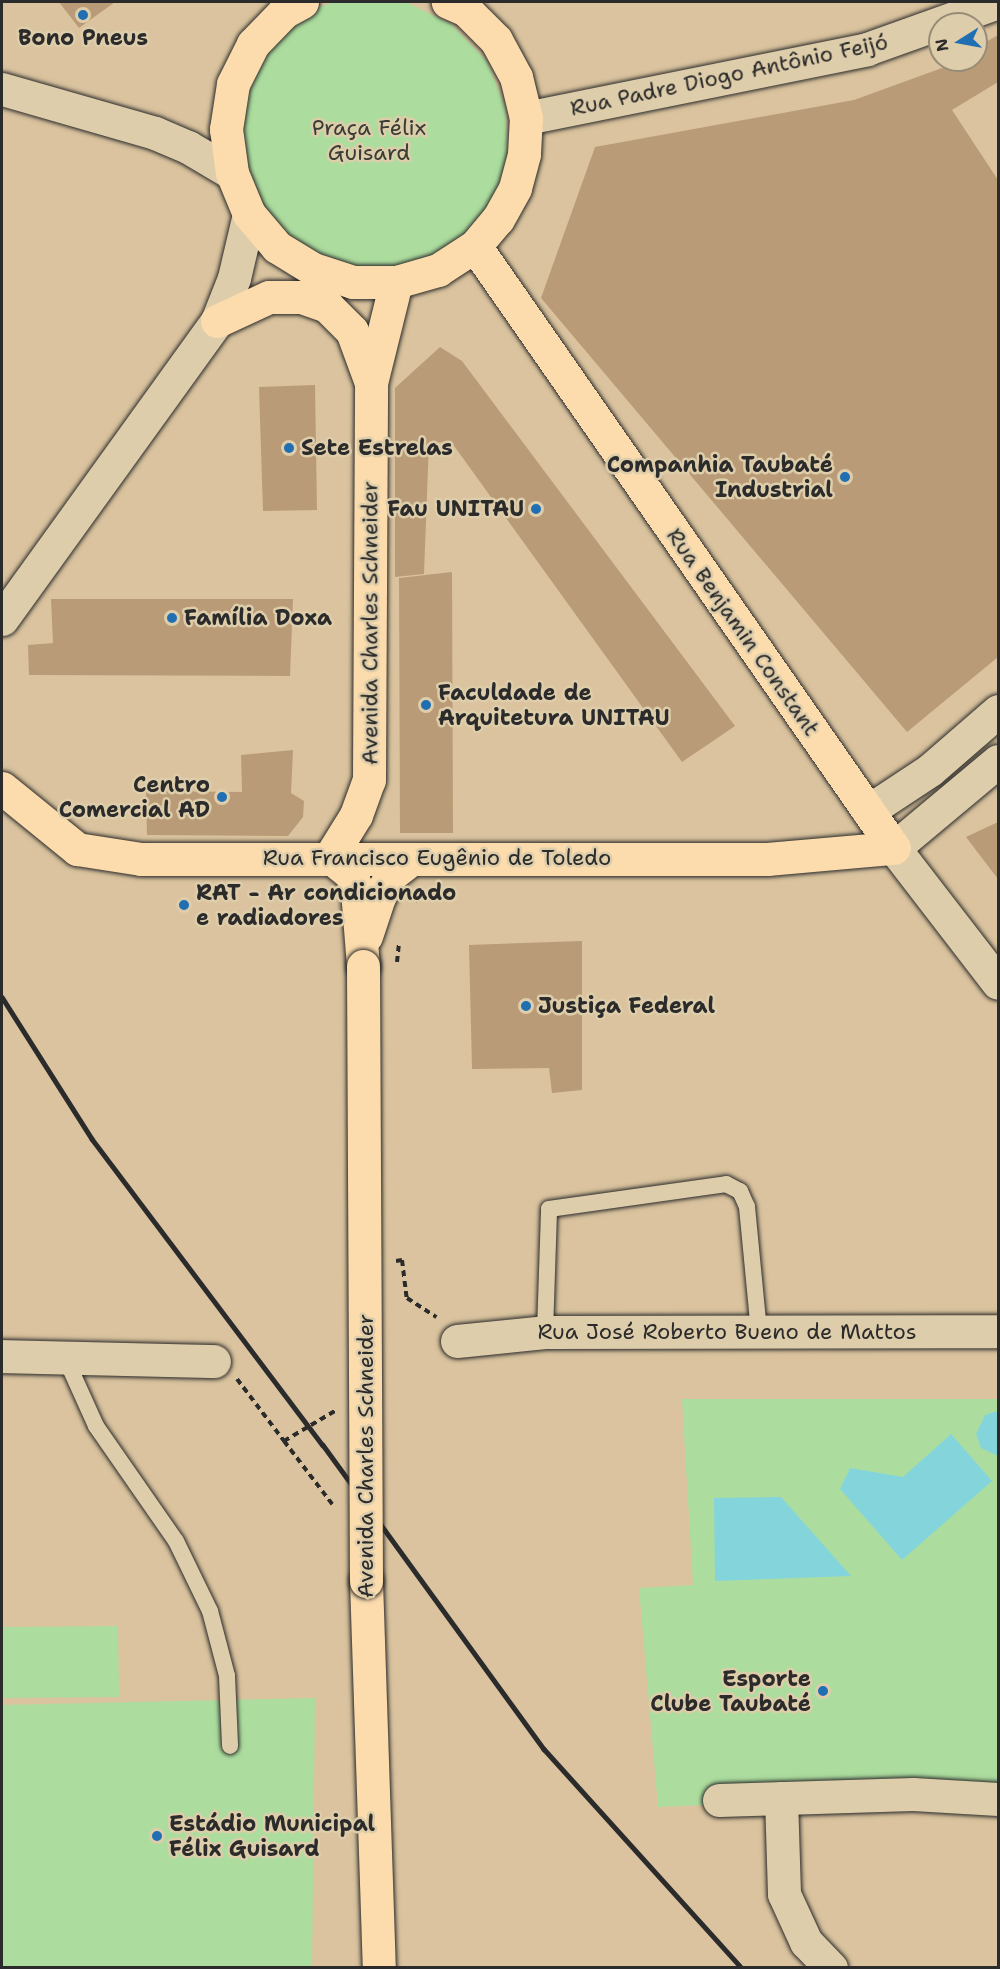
<!DOCTYPE html>
<html>
<head>
<meta charset="utf-8">
<style>
  body { margin:0 }
  #map { position:relative; width:1000px; height:1969px; overflow:hidden; background:#dac39e; font-family:"Shantell Sans",sans-serif }
  div>[style] { position:absolute }
  .green>* { inset:0; background:#acdd9e }
  .water>* { inset:0; background:#84d5db }
  .building>* { inset:0; background:#ba9b77 }
  .path>* { height:4px; margin-top:-2px; transform-origin:0; background:repeating-linear-gradient(90deg,#2b2b2b 0 6px,transparent 0 10.5px) }
  .roads { filter:drop-shadow(0 0 2px #2b2b2b) drop-shadow(0 0 2px #2b2b2b) }
  .service>* { height:16px; margin:-8px; padding:0 8px; transform-origin:8px; border-radius:8px; background:#decdaa }
  .minor>* { height:33px; margin:-16.5px; padding:0 16.5px; transform-origin:16.5px; border-radius:16.5px; background:#decdaa }
  .secondary>* { height:33px; margin:-16.5px; padding:0 16.5px; transform-origin:16.5px; border-radius:16.5px; background:#decdaa }
  .primary>* { height:33px; margin:-16.5px; padding:0 16.5px; transform-origin:16.5px; border-radius:16.5px; background:#fcdcac }
  .rail>* { height:4.5px; margin:-2.25px; padding:0 2.25px; transform-origin:2.25px; border-radius:2.25px; background:#2b2b2b }
  .bridges { filter:drop-shadow(0 0 2px #2b2b2b) drop-shadow(0 0 2px #2b2b2b) }
  .primary-bridge>* { height:33px; margin:-16.5px; padding:0 16.5px; transform-origin:16.5px; border-radius:16.5px; background:#fcdcac }
  .dots>* { width:16px; height:16px; translate:-50% -50%; box-sizing:border-box; border:3px solid #decdaa; border-radius:50% }
  span { translate:-50% -50%; white-space:nowrap; text-align:center; line-height:1.15; -webkit-text-stroke:5px #decdaa; paint-order:stroke }
  .poi-label { font-size:22px; color:#2b2b2b; font-weight:700 }
  .left { translate:0 -50%; text-align:left }
  .right { translate:-100% -50%; text-align:right }
  .street-label { font-size:22px; color:#2b2b2b }
  .park-label { font-size:22px; color:#383d36 }
  .frame { position:absolute; inset:0; border:3px solid #2b2b2b; pointer-events:none }
  .north { position:absolute; left:928px; top:12px; width:60px; height:60px; box-sizing:border-box; background:#decdaa; border:2px solid #968c77; border-radius:50%; rotate:259deg; font-size:16px; font-weight:700; line-height:24px; text-align:center; color:#2b2b2b }
  .north::after { content:''; display:block; margin:auto; width:21px; height:27px; background:#1f6fb2; clip-path:polygon(50% 0,100% 100%,50% 72%,0 100%) }
</style>
</head>
<body>
<div id="map">
  <div class="green">
    <div style="clip-path:polygon(334px 2px,406px 2px,451px 24px,487px 61px,506px 109px,507px 161px,500px 186px,474px 231px,410px 272px,309px 265px,231px 166px,248px 65px,304px 12px)"></div>
    <div style="clip-path:polygon(682px 1399px,998px 1399px,998px 1793px,658px 1807px,639px 1588px,693px 1585px)"></div>
    <div style="clip-path:polygon(118px 1626px,119px 1697px,2px 1698px,2px 1627px)"></div>
    <div style="clip-path:polygon(315px 1698px,312px 1967px,2px 1967px,2px 1705px)"></div>
  </div>
  <div class="water">
    <div style="clip-path:polygon(998px 1411px,998px 1456px,981px 1448px,976px 1434px,985px 1415px)"></div>
    <div style="clip-path:polygon(951px 1434px,992px 1481px,902px 1560px,840px 1489px,850px 1468px,903px 1477px)"></div>
    <div style="clip-path:polygon(781px 1497px,851px 1576px,715px 1581px,714px 1498px)"></div>
  </div>
  <div class="building">
    <div style="clip-path:polygon(59px 2px,115px 2px,79px 28px)"></div>
    <div style="clip-path:polygon(998px 35px,998px 82px,952px 110px,998px 180px,998px 657px,907px 732px,541px 298px,595px 147px,854px 100px,964px 60px,976px 60px,976px 48px)"></div>
    <div style="clip-path:polygon(440px 347px,462px 361px,735px 726px,682px 762px,452px 443px,429px 442px,424px 574px,395px 577px,395px 388px)"></div>
    <div style="clip-path:polygon(315px 385px,317px 510px,263px 511px,259px 387px)"></div>
    <div style="clip-path:polygon(452px 572px,453px 833px,400px 833px,399px 578px)"></div>
    <div style="clip-path:polygon(51px 599px,293px 599px,290px 676px,29px 675px,28px 645px,53px 643px)"></div>
    <div style="clip-path:polygon(293px 750px,291px 793px,304px 801px,303px 817px,288px 836px,147px 835px,146px 791px,242px 792px,241px 755px)"></div>
    <div style="clip-path:polygon(998px 822px,998px 879px,966px 837px)"></div>
    <div style="clip-path:polygon(582px 941px,582px 1090px,552px 1093px,549px 1068px,472px 1069px,469px 945px)"></div>
  </div>
  <div class="path">
    <div style="left:415px;top:901px;width:20px;rotate:-30deg"></div>
    <div style="left:397px;top:962px;width:19px;rotate:-84deg"></div>
    <div style="left:396px;top:1261px;width:6px;rotate:-9deg"></div>
    <div style="left:402px;top:1260px;width:38px;rotate:83deg"></div>
    <div style="left:407px;top:1298px;width:35px;rotate:33deg"></div>
    <div style="left:237px;top:1379px;width:78px;rotate:52.8deg"></div>
    <div style="left:284px;top:1441px;width:59px;rotate:-30.5deg"></div>
    <div style="left:284px;top:1441px;width:81px;rotate:52.6deg"></div>
  </div>
  <div class="roads">
    <div class="service">
      <div style="left:545px;top:1332px;width:123px;rotate:-88.1deg"></div>
      <div style="left:549px;top:1209px;width:179px;rotate:-8deg"></div>
      <div style="left:726px;top:1184px;width:16px;rotate:27deg"></div>
      <div style="left:740px;top:1191px;width:17px;rotate:66deg"></div>
      <div style="left:747px;top:1207px;width:125px;rotate:84.5deg"></div>
      <div style="left:65px;top:1357px;width:76px;rotate:65.8deg"></div>
      <div style="left:96px;top:1426px;width:140px;rotate:55.2deg"></div>
      <div style="left:176px;top:1541px;width:78px;rotate:64.1deg"></div>
      <div style="left:210px;top:1611px;width:67px;rotate:75.3deg"></div>
      <div style="left:227px;top:1676px;width:70px;rotate:87.5deg"></div>
    </div>
    <div class="minor">
      <div style="left:2px;top:89px;width:159px;rotate:16deg"></div>
      <div style="left:155px;top:133px;width:36px;rotate:23deg"></div>
      <div style="left:188px;top:147px;width:51px;rotate:30.6deg"></div>
      <div style="left:526px;top:118px;width:348px;rotate:-11.4deg"></div>
      <div style="left:867px;top:49px;width:139px;rotate:-19.7deg"></div>
      <div style="left:2px;top:619px;width:367px;rotate:-54.2deg"></div>
      <div style="left:217px;top:321px;width:46px;rotate:-68.4deg"></div>
      <div style="left:234px;top:278px;width:66px;rotate:-76.8deg"></div>
      <div style="left:457px;top:1341px;width:88px;rotate:-5.8deg"></div>
      <div style="left:545px;top:1332px;width:453px;rotate:-0.1deg"></div>
      <div style="left:2px;top:1356px;width:212px;rotate:1.4deg"></div>
      <div style="left:781px;top:1798px;width:96px;rotate:88.2deg"></div>
      <div style="left:784px;top:1894px;width:53px;rotate:65.4deg"></div>
      <div style="left:806px;top:1942px;width:36px;rotate:46deg"></div>
      <div style="left:719px;top:1800px;width:194px;rotate:-1.8deg"></div>
      <div style="left:913px;top:1794px;width:85px;rotate:3.4deg"></div>
    </div>
    <div class="secondary">
      <div style="left:998px;top:761px;width:136px;rotate:140.1deg"></div>
      <div style="left:894px;top:848px;width:170px;rotate:52.4deg"></div>
      <div style="left:868px;top:811px;width:74px;rotate:-33.5deg"></div>
      <div style="left:930px;top:770px;width:90px;rotate:-40.9deg"></div>
    </div>
    <div class="primary">
      <div style="left:302px;top:2px;width:21px;rotate:151deg"></div>
      <div style="left:284px;top:12px;width:45px;rotate:134.1deg"></div>
      <div style="left:253px;top:44px;width:45px;rotate:116.6deg"></div>
      <div style="left:233px;top:84px;width:46px;rotate:98.8deg"></div>
      <div style="left:226px;top:129px;width:44px;rotate:82.2deg"></div>
      <div style="left:232px;top:173px;width:44px;rotate:67.5deg"></div>
      <div style="left:249px;top:214px;width:43px;rotate:49.7deg"></div>
      <div style="left:277px;top:247px;width:42px;rotate:31.4deg"></div>
      <div style="left:313px;top:269px;width:42px;rotate:18deg"></div>
      <div style="left:353px;top:282px;width:43px"></div>
      <div style="left:396px;top:282px;width:44px;rotate:-15.9deg"></div>
      <div style="left:438px;top:270px;width:44px;rotate:-33deg"></div>
      <div style="left:475px;top:246px;width:35px;rotate:-50deg"></div>
      <div style="left:498px;top:219px;width:35px;rotate:-61deg"></div>
      <div style="left:515px;top:188px;width:35px;rotate:-75deg"></div>
      <div style="left:524px;top:154px;width:36px;rotate:-87deg"></div>
      <div style="left:526px;top:118px;width:42px;rotate:-103.7deg"></div>
      <div style="left:516px;top:77px;width:42px;rotate:-118.4deg"></div>
      <div style="left:496px;top:40px;width:42px;rotate:-135deg"></div>
      <div style="left:466px;top:10px;width:20px;rotate:-156deg"></div>
      <div style="left:475px;top:246px;width:733px;rotate:55.16deg"></div>
      <div style="left:217px;top:321px;width:57px;rotate:-24.8deg"></div>
      <div style="left:269px;top:297px;width:32px"></div>
      <div style="left:301px;top:297px;width:28px;rotate:19deg"></div>
      <div style="left:327px;top:306px;width:35px;rotate:45deg"></div>
      <div style="left:352px;top:331px;width:55px;rotate:69.9deg"></div>
      <div style="left:2px;top:788px;width:97px;rotate:39.1deg"></div>
      <div style="left:77px;top:849px;width:65px;rotate:8.9deg"></div>
      <div style="left:141px;top:859px;width:626px"></div>
      <div style="left:767px;top:859px;width:127px;rotate:-5deg"></div>
      <div style="left:330px;top:857px;width:49px;rotate:-58.2deg"></div>
      <div style="left:356px;top:815px;width:37px;rotate:-70deg"></div>
      <div style="left:369px;top:780px;width:397px;rotate:-89.7deg"></div>
      <div style="left:371px;top:383px;width:104px;rotate:-76.1deg"></div>
      <div style="left:330px;top:857px;width:27px;rotate:39deg"></div>
      <div style="left:351px;top:874px;width:17px;rotate:69deg"></div>
      <div style="left:357px;top:890px;width:76px;rotate:85.5deg"></div>
      <div style="left:366px;top:936px;width:41px;rotate:-71.6deg"></div>
      <div style="left:379px;top:897px;width:26px;rotate:-61deg"></div>
      <div style="left:392px;top:874px;width:24px;rotate:-38deg"></div>
      <div style="left:366px;top:1581px;width:387px;rotate:88.1deg"></div>
    </div>
  </div>
  <div class="rail">
    <div style="left:2px;top:997px;width:168px;rotate:57.6deg"></div>
    <div style="left:92px;top:1139px;width:383px;rotate:53deg"></div>
    <div style="left:323px;top:1445px;width:376px;rotate:54deg"></div>
    <div style="left:544px;top:1749px;width:295px;rotate:47.9deg"></div>
  </div>
  <div class="bridges">
    <div class="primary-bridge">
      <div style="left:363px;top:966px;width:615px;rotate:89.72deg"></div>
    </div>
  </div>
  <div class="dots">
    <div style="left:83px;top:15px;background:#1f6fb2"></div>
    <div style="left:289px;top:448px;background:#1f6fb2"></div>
    <div style="left:845px;top:477px;background:#1f6fb2"></div>
    <div style="left:536px;top:509px;background:#1f6fb2"></div>
    <div style="left:172px;top:618px;background:#1f6fb2"></div>
    <div style="left:426px;top:705px;background:#1f6fb2"></div>
    <div style="left:222px;top:797px;background:#1f6fb2"></div>
    <div style="left:184px;top:905px;background:#1f6fb2"></div>
    <div style="left:526px;top:1006px;background:#1f6fb2"></div>
    <div style="left:823px;top:1691px;background:#1f6fb2"></div>
    <div style="left:157px;top:1836px;background:#1f6fb2"></div>
  </div>
  <div class="poi-label">
    <span style="left:83px;top:38px">Bono Pneus</span>
    <span class="left" style="left:301px;top:448px">Sete Estrelas</span>
    <span class="right" style="left:833px;top:477px">Companhia Taubaté<br>Industrial</span>
    <span class="right" style="left:524px;top:509px">Fau UNITAU</span>
    <span class="left" style="left:184px;top:618px">Família Doxa</span>
    <span class="left" style="left:438px;top:705px">Faculdade de<br>Arquitetura UNITAU</span>
    <span class="right" style="left:210px;top:797px">Centro<br>Comercial AD</span>
    <span class="left" style="left:196px;top:905px">RAT - Ar condicionado<br>e radiadores</span>
    <span class="left" style="left:538px;top:1006px">Justiça Federal</span>
    <span class="right" style="left:811px;top:1691px">Esporte<br>Clube Taubaté</span>
    <span class="left" style="left:169px;top:1836px">Estádio Municipal<br>Félix Guisard</span>
  </div>
  <div class="street-label">
    <span style="left:729px;top:75px;rotate:-12deg">Rua Padre Diogo Antônio Feijó</span>
    <span style="left:370px;top:623px;rotate:-90deg">Avenida Charles Schneider</span>
    <span style="left:743px;top:632px;rotate:55deg">Rua Benjamin Constant</span>
    <span style="left:437px;top:858px">Rua Francisco Eugênio de Toledo</span>
    <span style="left:727px;top:1332px">Rua José Roberto Bueno de Mattos</span>
    <span style="left:366px;top:1456px;rotate:-90deg">Avenida Charles Schneider</span>
  </div>
  <div class="park-label">
    <span style="left:369px;top:140px">Praça Félix<br>Guisard</span>
  </div>
  <div class="frame"></div>
  <div class="north">N</div>
</div>
</body>
</html>
